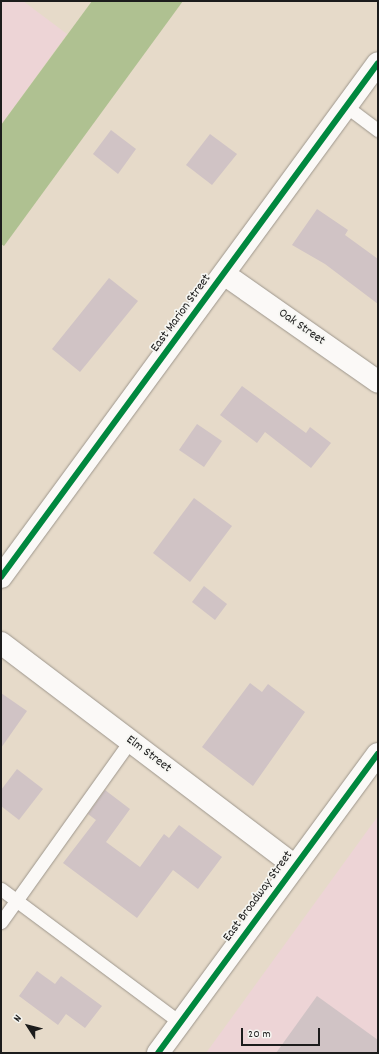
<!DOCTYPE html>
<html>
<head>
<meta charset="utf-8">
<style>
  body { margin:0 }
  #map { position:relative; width:379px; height:1054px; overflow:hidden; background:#e6dac9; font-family:Dekko,sans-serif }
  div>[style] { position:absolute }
  .built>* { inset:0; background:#edd4d6 }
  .forest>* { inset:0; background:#afc191 }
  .building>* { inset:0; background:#d0c3c5 }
  .roads { filter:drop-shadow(0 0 1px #9d968c) drop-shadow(0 0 1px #9d968c) }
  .service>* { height:13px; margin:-6.5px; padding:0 6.5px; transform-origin:6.5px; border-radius:6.5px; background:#fbf9f7 }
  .minor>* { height:22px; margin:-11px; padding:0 11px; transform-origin:11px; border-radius:11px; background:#fbf9f7 }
  .cycleway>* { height:6px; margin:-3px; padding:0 3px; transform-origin:3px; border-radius:3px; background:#00873e }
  span { translate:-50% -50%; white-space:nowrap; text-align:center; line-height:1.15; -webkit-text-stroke:3.5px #f6f6f2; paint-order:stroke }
  .street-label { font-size:13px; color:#1c1c1c }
  .frame { position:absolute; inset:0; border:2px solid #1c1c1c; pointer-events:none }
  .north { position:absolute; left:8px; top:1006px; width:40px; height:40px; -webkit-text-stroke:3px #f6f6f2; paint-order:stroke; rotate:306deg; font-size:11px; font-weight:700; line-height:16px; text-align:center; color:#1c1c1c }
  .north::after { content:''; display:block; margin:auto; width:14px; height:18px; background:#1c1c1c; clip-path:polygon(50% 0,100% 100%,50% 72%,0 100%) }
  .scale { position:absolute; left:241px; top:1028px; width:79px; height:18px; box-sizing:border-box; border:2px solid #1c1c1c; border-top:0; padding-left:5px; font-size:12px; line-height:14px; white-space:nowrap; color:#1c1c1c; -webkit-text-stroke:3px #f6f6f2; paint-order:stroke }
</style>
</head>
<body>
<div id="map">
  <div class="built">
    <div style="clip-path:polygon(1px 1px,23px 1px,67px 34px,1px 125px)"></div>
    <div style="clip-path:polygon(378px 816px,378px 1053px,206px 1053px)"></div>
  </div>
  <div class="forest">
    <div style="clip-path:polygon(92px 1px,183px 1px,4px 246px,1px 244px,1px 125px)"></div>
  </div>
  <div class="building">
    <div style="clip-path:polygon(111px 130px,136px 149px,118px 174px,93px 154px)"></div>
    <div style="clip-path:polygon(210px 134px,237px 154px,212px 185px,186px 165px)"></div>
    <div style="clip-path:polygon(317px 209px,348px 230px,345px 235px,378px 259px,378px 304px,325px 264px,292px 245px)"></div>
    <div style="clip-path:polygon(109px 278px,138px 301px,80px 372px,52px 349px)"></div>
    <div style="clip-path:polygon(242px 386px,306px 433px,310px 427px,331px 443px,311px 468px,265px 432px,257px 443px,220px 415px)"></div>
    <div style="clip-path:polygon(197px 424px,222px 441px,204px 467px,179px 450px)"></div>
    <div style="clip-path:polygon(194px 498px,232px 526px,190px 582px,153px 553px)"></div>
    <div style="clip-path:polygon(204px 586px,227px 604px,215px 620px,192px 602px)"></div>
    <div style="clip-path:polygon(250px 683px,262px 692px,268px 684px,305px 712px,253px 786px,202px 747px)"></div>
    <div style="clip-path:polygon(1px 693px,27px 711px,1px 748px)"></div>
    <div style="clip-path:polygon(17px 769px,43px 789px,19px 820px,1px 806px,1px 790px)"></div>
    <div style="clip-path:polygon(105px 790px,130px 809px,106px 842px,140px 867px,164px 834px,169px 838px,179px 825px,222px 857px,198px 889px,173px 870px,137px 918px,63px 863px,96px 820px,88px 814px)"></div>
    <div style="clip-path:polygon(37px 971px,55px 984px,61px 976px,102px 1006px,85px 1028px,66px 1014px,58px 1025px,19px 996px)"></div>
    <div style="clip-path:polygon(317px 996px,378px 1040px,378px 1053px,276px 1053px)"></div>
  </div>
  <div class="roads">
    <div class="service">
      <div style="left:347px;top:107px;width:39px;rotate:37deg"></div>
      <div style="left:1px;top:889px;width:224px;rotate:36.7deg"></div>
      <div style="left:1px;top:922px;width:222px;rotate:-54.5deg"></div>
    </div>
    <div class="minor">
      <div style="left:224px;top:274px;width:188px;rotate:35deg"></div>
      <div style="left:1px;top:577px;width:637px;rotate:-53.74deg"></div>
      <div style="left:1px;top:643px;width:369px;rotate:37.2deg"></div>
      <div style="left:158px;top:1053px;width:371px;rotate:-53.7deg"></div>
    </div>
  </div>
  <div class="cycleway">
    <div style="left:1px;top:577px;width:637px;rotate:-53.74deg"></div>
    <div style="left:158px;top:1053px;width:371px;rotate:-53.7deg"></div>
  </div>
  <div class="street-label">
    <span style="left:182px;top:314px;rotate:-54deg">East Marion Street</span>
    <span style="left:301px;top:328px;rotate:35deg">Oak Street</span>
    <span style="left:148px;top:755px;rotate:37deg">Elm Street</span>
    <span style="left:259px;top:897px;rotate:-54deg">East Broadway Street</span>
  </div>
  <div class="frame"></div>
  <div class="north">N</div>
  <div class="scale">20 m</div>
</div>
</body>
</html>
